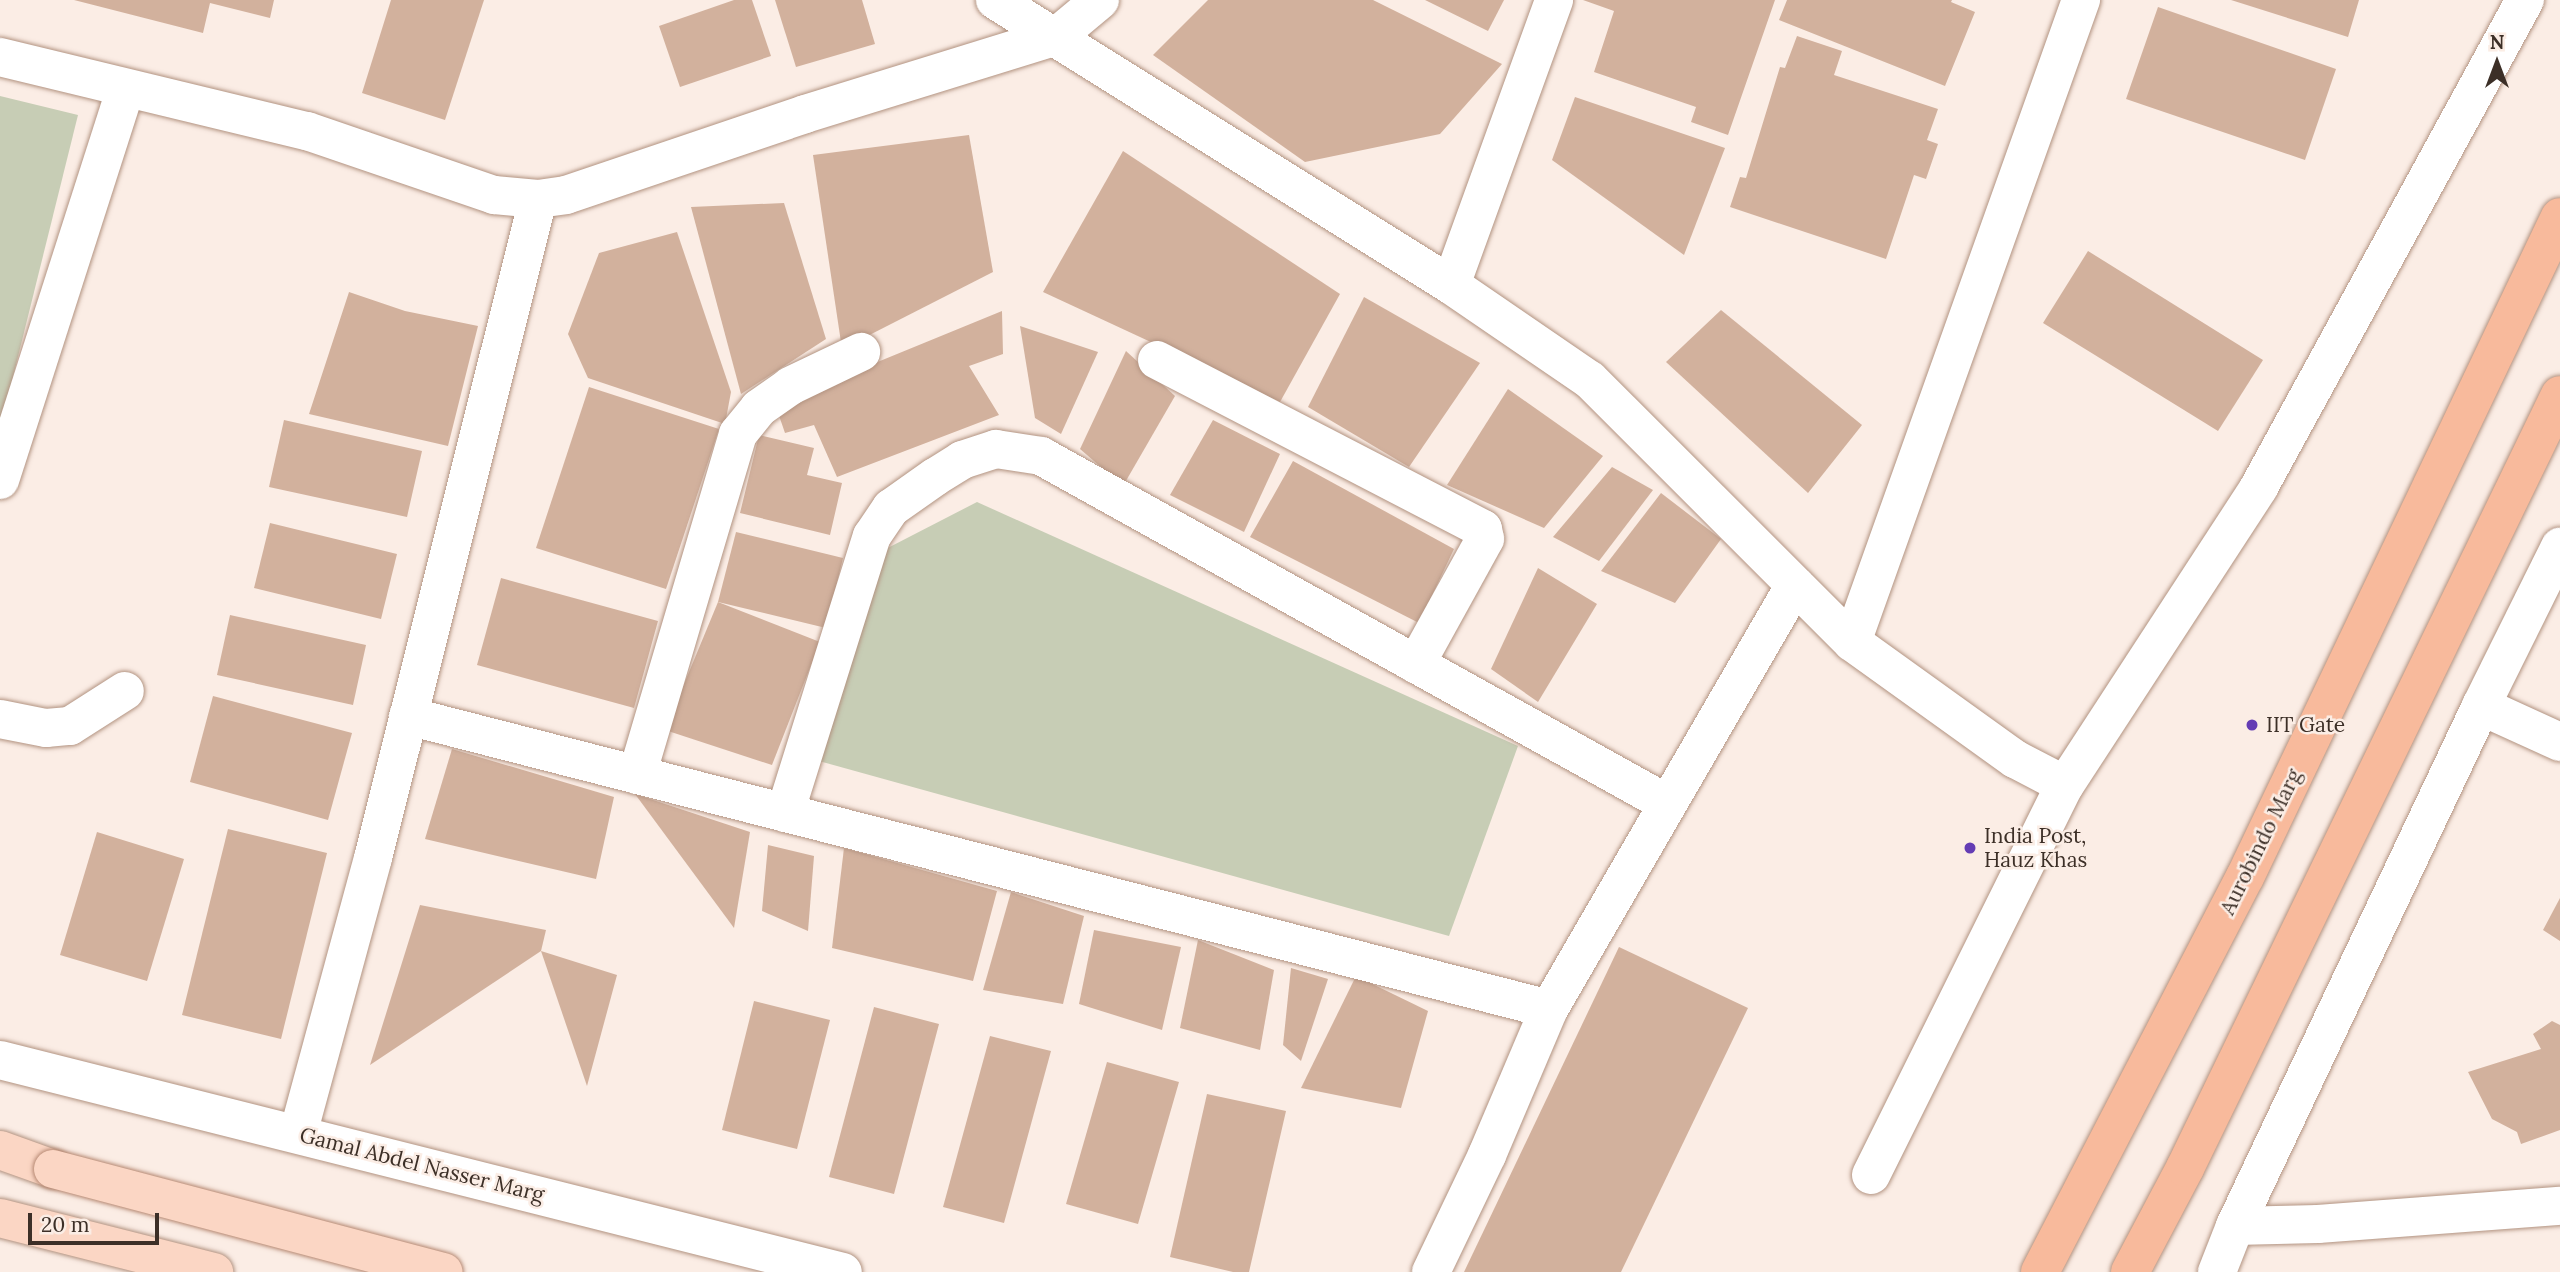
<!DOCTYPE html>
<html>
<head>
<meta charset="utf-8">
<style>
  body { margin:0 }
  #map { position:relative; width:2560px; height:1272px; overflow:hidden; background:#fbede5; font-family:Lora,serif }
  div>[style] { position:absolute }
  .green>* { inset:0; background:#c7cdb5 }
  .building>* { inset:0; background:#d2b19d }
  .roads { filter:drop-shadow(0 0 2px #b29381) drop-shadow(0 0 2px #b29381) }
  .minor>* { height:38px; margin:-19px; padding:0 19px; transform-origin:19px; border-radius:19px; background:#fff }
  .major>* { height:38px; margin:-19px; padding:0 19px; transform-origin:19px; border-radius:19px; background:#fbd6c4 }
  .highway>* { height:38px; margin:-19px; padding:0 19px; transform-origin:19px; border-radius:19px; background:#f8ba9c }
  .bridges { filter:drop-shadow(0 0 2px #b68973) drop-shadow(0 0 2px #b68973) }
  .major-bridge>* { height:38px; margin:-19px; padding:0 19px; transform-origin:19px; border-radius:19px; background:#fbd6c4 }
  .dots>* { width:19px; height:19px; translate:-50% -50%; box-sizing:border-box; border:4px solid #fbede5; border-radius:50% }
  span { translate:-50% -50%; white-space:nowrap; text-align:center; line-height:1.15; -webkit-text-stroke:5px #fbede5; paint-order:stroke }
  .poi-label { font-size:21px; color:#3c2f27 }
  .left { translate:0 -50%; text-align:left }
  .street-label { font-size:21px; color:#3c2f27 }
  .north { position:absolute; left:2462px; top:28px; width:70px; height:70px; -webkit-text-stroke:5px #fbede5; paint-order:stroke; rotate:0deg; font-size:19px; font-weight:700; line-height:28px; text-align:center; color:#3c2f27 }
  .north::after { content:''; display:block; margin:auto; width:24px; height:32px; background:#3c2f27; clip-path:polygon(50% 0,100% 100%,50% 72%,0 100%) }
  .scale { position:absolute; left:28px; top:1213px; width:131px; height:32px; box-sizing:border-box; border:4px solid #3c2f27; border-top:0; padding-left:9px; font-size:21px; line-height:24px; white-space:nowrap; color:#3c2f27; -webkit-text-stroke:5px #fbede5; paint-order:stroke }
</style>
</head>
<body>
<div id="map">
  <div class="green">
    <div style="clip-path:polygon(0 96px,78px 115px,0 429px)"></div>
    <div style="clip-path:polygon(977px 502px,1518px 746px,1449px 936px,819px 761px,878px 553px)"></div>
  </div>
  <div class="building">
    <div style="clip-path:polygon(74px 0,274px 0,270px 18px,210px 3px,203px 33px)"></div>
    <div style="clip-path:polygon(391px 0,484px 0,445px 120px,362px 93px)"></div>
    <div style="clip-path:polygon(734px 0,752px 0,771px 56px,680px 87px,659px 26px)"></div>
    <div style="clip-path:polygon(775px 0,862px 0,875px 44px,796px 67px)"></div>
    <div style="clip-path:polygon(1208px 0,1373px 0,1502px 64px,1440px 134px,1305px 162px,1153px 55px)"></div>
    <div style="clip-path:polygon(1425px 0,1504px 0,1488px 31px)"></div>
    <div style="clip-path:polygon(1583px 0,1775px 0,1728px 135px,1691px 122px,1696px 107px,1594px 72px,1614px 11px)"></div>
    <div style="clip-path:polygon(1787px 0,1952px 0,1951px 2px,1975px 12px,1945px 86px,1779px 20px)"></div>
    <div style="clip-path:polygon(2231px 0,2359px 0,2348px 37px)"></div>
    <div style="clip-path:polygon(2158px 7px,2336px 69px,2305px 160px,2126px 99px)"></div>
    <div style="clip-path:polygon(1797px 36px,1842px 51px,1834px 75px,1938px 109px,1927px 140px,1938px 144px,1926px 179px,1914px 175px,1886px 259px,1730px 207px,1740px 177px,1746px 178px,1780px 67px,1785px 68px)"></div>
    <div style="clip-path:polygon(1575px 97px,1725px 148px,1684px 255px,1552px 160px)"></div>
    <div style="clip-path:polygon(969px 135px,993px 272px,842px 349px,813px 155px)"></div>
    <div style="clip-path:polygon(1123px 151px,1340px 294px,1280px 402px,1043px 292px)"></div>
    <div style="clip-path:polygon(784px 203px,826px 339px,741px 394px,691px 207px)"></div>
    <div style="clip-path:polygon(677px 232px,731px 392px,725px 424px,588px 378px,568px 334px,599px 253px)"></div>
    <div style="clip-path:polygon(2088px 251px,2263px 360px,2218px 431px,2043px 323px)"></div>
    <div style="clip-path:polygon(349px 292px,405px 311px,478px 326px,448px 446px,309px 414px)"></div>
    <div style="clip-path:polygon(1364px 297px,1480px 363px,1409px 467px,1308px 407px)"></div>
    <div style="clip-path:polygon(1721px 310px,1862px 425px,1808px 493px,1666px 362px)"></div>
    <div style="clip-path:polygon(1002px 311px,1003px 354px,969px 366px,999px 415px,837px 477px,814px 425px,785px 433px,775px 404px)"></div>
    <div style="clip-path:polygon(1020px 326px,1098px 352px,1061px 434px,1035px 418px)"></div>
    <div style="clip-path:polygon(1126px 351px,1175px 396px,1123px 486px,1080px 449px)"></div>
    <div style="clip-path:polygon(589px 387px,719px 429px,666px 589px,536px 548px)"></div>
    <div style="clip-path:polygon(1508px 389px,1603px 456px,1544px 528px,1447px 485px)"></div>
    <div style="clip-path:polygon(284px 420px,422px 451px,407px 517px,269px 487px)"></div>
    <div style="clip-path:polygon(1213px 420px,1280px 454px,1244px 532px,1170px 495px)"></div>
    <div style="clip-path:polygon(759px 435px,814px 448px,807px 475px,842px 483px,830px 535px,740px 513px)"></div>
    <div style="clip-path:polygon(1293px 461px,1454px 549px,1419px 623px,1250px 537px)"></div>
    <div style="clip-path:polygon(1612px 467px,1653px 490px,1599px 561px,1553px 537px)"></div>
    <div style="clip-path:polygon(1661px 493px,1721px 539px,1675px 603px,1601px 571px)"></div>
    <div style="clip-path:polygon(270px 523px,397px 554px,381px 619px,254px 588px)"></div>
    <div style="clip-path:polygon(736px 532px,843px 558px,826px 628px,718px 602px)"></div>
    <div style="clip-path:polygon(1538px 568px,1597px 604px,1538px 702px,1491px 669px)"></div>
    <div style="clip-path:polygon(501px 578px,658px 621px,634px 708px,477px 665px)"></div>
    <div style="clip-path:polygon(718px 602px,820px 642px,772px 765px,665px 730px)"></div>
    <div style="clip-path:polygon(230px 615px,366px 645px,353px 705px,217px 675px)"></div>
    <div style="clip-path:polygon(213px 696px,352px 733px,328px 820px,190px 782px)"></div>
    <div style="clip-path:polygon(452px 749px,614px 797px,596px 879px,425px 839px)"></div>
    <div style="clip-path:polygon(635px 794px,750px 832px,734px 928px)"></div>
    <div style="clip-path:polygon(228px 829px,327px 853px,281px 1039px,182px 1015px)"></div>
    <div style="clip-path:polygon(97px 832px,184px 859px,147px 981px,60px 955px)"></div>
    <div style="clip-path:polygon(768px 845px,814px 856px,808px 931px,762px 911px)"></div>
    <div style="clip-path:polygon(844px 848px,997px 891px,973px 981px,832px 948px)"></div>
    <div style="clip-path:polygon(1011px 892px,1084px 916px,1063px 1004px,983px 990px)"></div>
    <div style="clip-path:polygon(2560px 898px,2560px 941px,2543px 930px)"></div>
    <div style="clip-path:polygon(420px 905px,546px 930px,541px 951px,370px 1065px)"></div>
    <div style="clip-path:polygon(1094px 930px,1181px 947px,1162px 1030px,1079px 1004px)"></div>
    <div style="clip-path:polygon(1198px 940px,1274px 970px,1260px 1050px,1180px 1028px)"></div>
    <div style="clip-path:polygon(1619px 947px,1748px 1008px,1621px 1272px,1464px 1272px)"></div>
    <div style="clip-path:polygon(541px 951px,617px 975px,587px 1086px)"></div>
    <div style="clip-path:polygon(1291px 968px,1328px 979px,1301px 1061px,1283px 1045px)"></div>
    <div style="clip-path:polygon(1356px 976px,1428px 1011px,1401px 1108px,1301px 1088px)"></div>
    <div style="clip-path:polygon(754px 1001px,830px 1020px,797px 1149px,722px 1130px)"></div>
    <div style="clip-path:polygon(874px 1007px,939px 1024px,894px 1194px,829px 1177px)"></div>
    <div style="clip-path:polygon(2552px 1021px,2560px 1025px,2560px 1130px,2521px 1144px,2517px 1132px,2492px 1119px,2468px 1072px,2541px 1049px,2533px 1034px)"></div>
    <div style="clip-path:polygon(990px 1036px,1051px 1051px,1004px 1223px,943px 1207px)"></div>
    <div style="clip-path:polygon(1107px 1062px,1179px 1082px,1138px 1224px,1066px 1204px)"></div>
    <div style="clip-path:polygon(1207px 1094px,1286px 1111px,1249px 1272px,1233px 1272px,1170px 1257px)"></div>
  </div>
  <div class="roads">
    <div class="minor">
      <div style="left:995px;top:0;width:538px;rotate:32.01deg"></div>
      <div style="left:1451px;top:285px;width:168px;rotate:34.4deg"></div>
      <div style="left:1590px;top:380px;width:371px;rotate:45deg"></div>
      <div style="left:1852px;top:642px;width:201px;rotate:35.7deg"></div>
      <div style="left:2015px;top:759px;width:56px;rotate:27.5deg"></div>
      <div style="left:0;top:57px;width:316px;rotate:13.6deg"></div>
      <div style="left:307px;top:131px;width:198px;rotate:18.9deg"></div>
      <div style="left:494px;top:195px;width:44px;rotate:5.2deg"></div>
      <div style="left:538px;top:199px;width:28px;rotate:-8deg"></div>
      <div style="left:566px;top:195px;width:252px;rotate:-18.7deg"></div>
      <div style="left:805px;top:114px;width:264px;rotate:-17.2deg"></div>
      <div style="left:1057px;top:36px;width:56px;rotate:-39.9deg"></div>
      <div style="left:1451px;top:285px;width:303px;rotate:-70.1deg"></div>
      <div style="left:1157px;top:360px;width:367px;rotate:27.4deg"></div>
      <div style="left:1483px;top:529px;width:10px;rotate:79deg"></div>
      <div style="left:1485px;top:539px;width:143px;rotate:118.9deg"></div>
      <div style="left:0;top:480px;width:410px;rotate:-72.2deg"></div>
      <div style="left:1852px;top:642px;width:682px;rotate:-70.37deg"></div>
      <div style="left:2481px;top:706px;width:87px;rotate:24.5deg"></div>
      <div style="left:408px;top:716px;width:1178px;rotate:14.4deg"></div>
      <div style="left:0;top:719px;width:47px;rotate:11.1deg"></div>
      <div style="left:46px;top:728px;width:24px;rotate:-5deg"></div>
      <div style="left:70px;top:726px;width:65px;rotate:-32.5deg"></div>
      <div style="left:637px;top:775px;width:356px;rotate:-73.5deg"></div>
      <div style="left:738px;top:434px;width:33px;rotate:-51deg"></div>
      <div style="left:759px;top:408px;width:38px;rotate:-35deg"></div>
      <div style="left:790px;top:386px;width:79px;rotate:-25.6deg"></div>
      <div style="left:785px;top:813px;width:290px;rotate:-72.6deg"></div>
      <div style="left:872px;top:536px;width:34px;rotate:-56deg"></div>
      <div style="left:891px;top:508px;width:54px;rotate:-35.2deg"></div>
      <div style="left:935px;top:477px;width:32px;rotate:-32deg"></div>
      <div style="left:962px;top:460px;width:36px;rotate:-18deg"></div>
      <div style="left:996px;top:449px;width:46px;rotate:8.8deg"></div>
      <div style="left:1041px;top:456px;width:717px;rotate:29.03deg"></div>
      <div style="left:0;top:1060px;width:869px;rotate:14.12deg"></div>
      <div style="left:298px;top:1134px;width:286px;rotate:-74.8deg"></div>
      <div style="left:373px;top:858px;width:679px;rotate:-75.94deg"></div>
      <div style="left:1871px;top:1175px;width:436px;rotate:-63.6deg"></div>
      <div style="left:2065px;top:785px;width:356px;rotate:-56.9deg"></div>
      <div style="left:2259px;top:487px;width:555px;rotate:-61.36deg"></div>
      <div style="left:2235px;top:1226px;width:83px;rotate:-1.4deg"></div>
      <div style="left:2318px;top:1224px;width:243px;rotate:-4.3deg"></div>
      <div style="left:1431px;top:1272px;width:130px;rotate:-64.4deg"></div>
      <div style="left:1487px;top:1155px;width:159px;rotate:-67deg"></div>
      <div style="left:1549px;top:1009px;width:490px;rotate:-59.9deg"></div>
      <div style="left:2217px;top:1272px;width:49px;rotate:-68.6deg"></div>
      <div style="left:2235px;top:1226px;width:575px;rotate:-64.68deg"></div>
      <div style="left:2481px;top:706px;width:178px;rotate:-63.6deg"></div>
    </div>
    <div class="major">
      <div style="left:0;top:1150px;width:56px;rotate:19.7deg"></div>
      <div style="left:0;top:1218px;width:221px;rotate:14.2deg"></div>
    </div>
    <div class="highway">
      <div style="left:2040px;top:1272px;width:445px;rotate:-62.6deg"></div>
      <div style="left:2245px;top:877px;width:731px;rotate:-64.49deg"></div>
      <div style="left:2130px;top:1272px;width:118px;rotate:-62.1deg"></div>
      <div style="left:2185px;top:1168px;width:859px;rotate:-64.12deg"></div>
    </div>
  </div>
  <div class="bridges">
    <div class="major-bridge">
      <div style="left:53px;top:1169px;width:404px;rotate:14.8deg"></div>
    </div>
  </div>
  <div class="dots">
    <div style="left:2252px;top:725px;background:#643cb4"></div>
    <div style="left:1970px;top:848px;background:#643cb4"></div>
  </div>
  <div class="poi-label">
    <span class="left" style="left:2266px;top:725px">IIT Gate</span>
    <span class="left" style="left:1984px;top:848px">India Post,<br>Hauz Khas</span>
  </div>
  <div class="street-label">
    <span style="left:2261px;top:842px;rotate:-64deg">Aurobindo Marg</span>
    <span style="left:422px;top:1165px;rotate:14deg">Gamal Abdel Nasser Marg</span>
  </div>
  <div class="north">N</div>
  <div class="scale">20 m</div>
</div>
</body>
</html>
